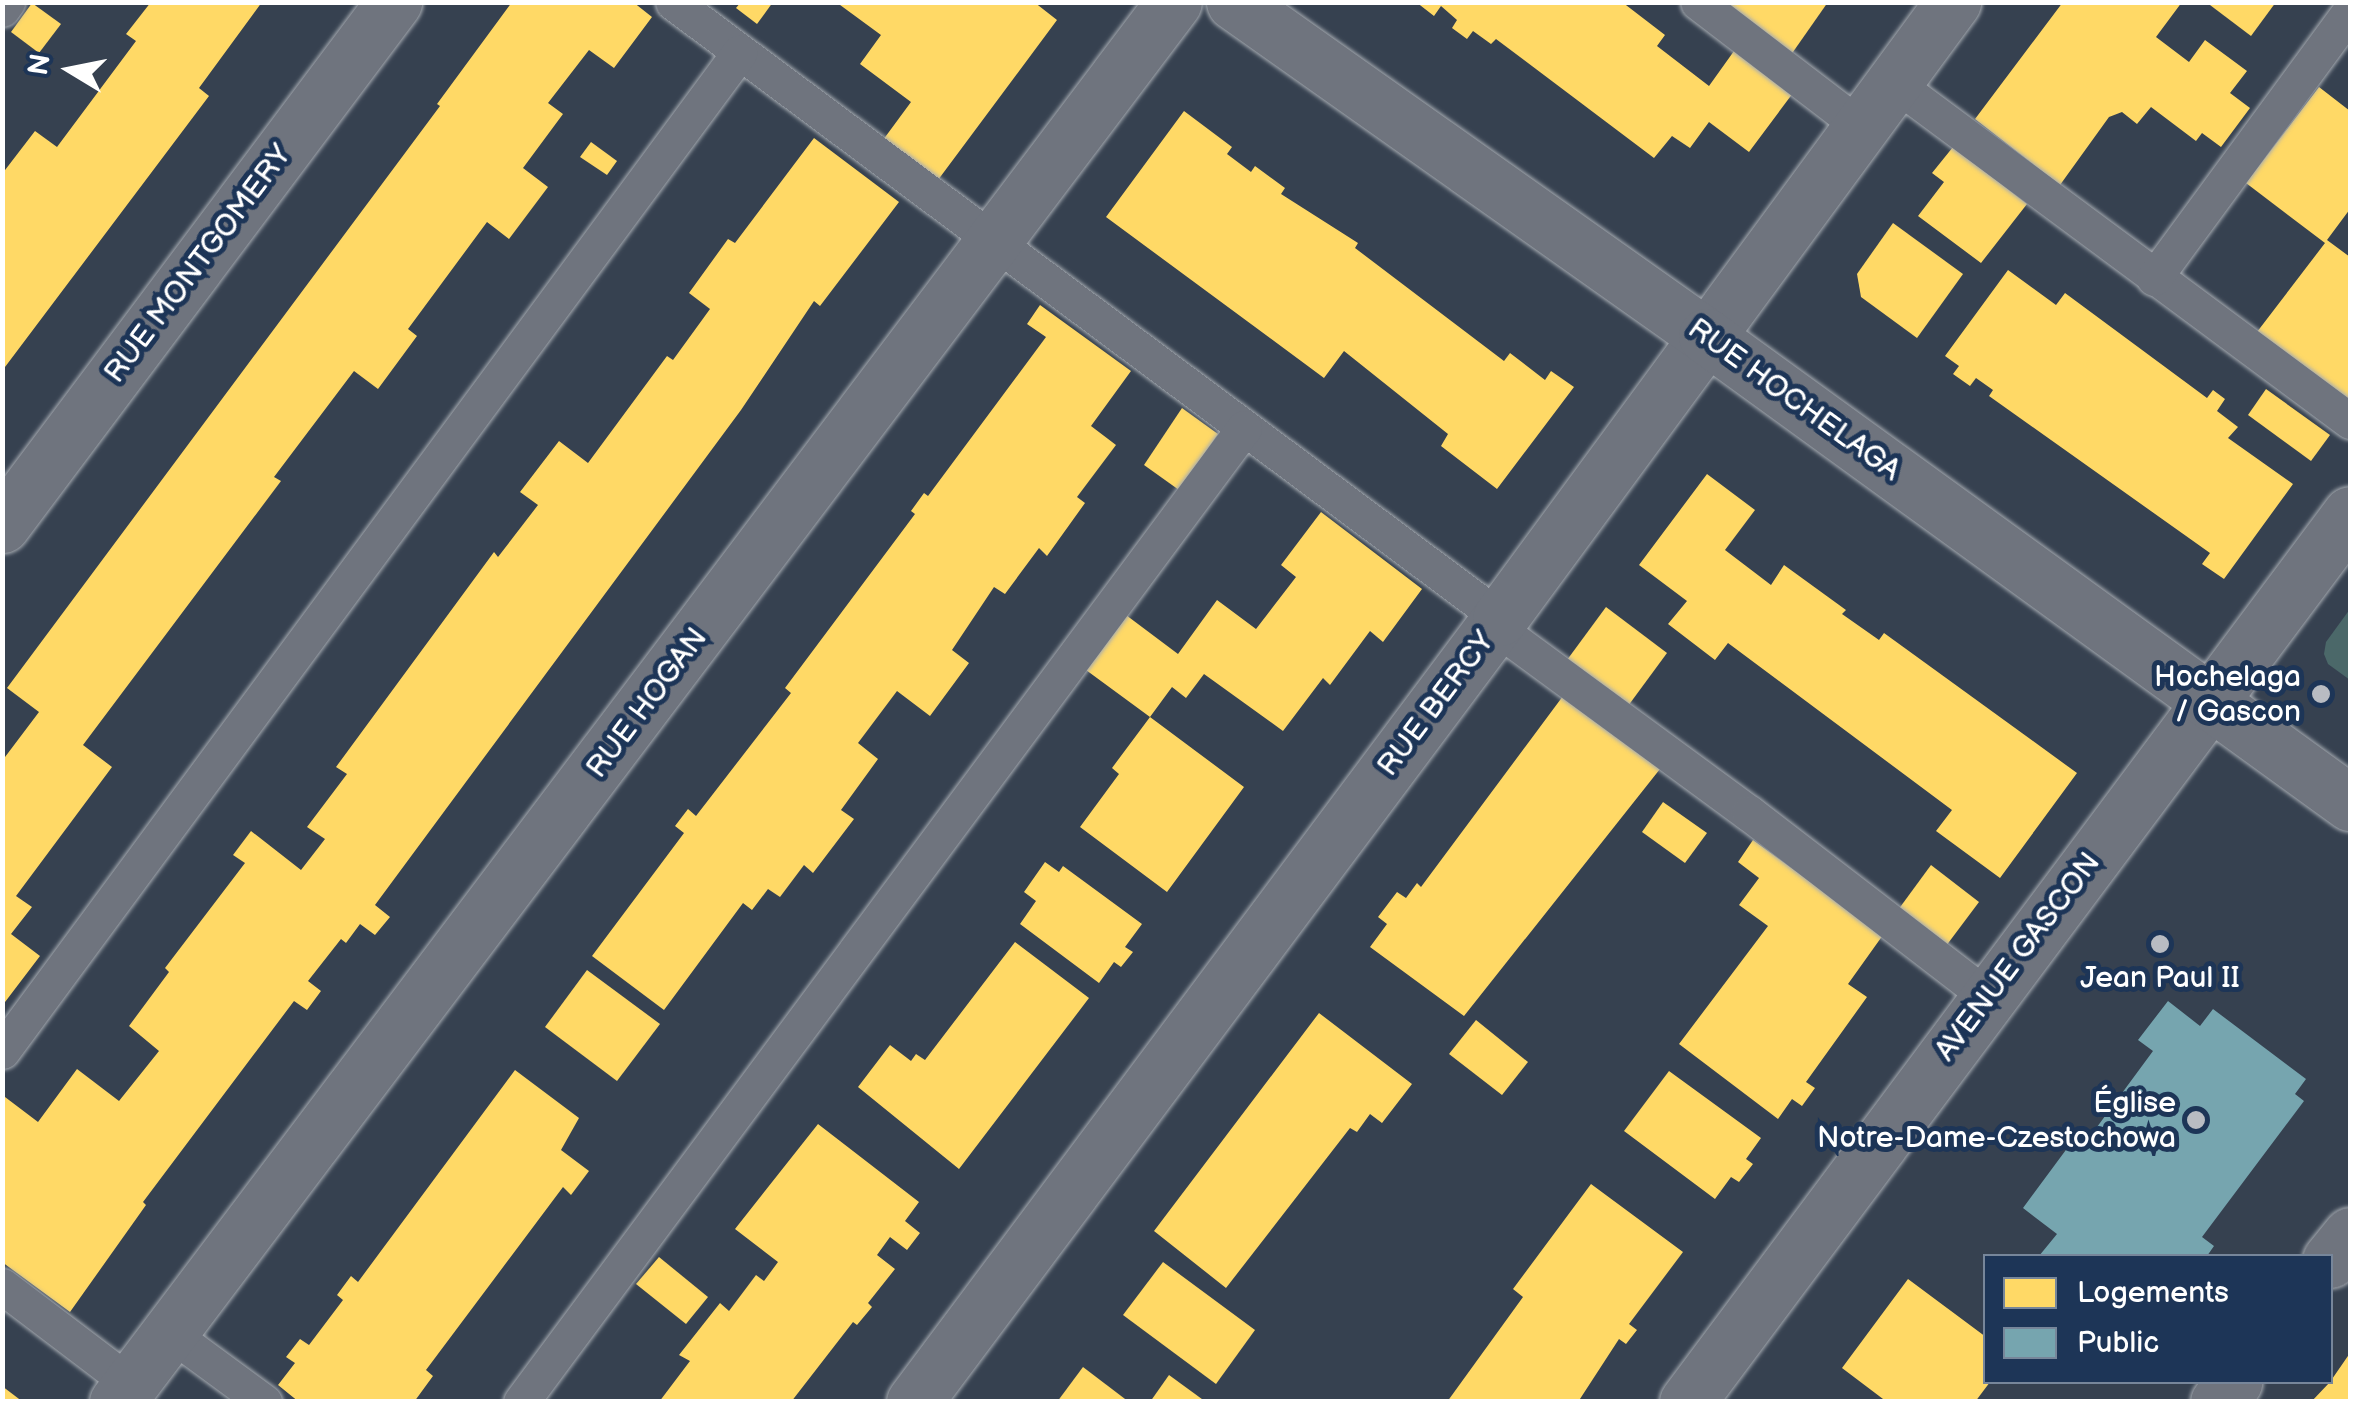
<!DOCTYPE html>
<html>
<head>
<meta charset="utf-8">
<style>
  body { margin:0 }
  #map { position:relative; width:2353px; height:1404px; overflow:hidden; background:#364150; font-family:"Balsamiq Sans",sans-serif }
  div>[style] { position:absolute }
  .green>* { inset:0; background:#4b6869 }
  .homes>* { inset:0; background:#ffd966 }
  .public>* { inset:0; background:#76a5af }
  .roads { filter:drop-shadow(0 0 2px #a5aab0) drop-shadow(0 0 2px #a5aab0) }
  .lane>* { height:35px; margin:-17.5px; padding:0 17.5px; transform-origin:17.5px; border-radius:17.5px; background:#6f747e }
  .street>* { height:55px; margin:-27.5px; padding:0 27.5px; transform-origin:27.5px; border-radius:27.5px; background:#6f747e }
  .secondary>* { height:55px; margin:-27.5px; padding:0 27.5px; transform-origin:27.5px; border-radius:27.5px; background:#6f747e }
  .dots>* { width:28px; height:28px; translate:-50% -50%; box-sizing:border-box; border:5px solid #1d3557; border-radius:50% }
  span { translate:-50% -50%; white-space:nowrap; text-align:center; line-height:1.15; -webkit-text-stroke:10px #1d3557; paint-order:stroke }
  .street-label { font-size:30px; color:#fff }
  .poi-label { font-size:30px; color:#fff }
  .right { translate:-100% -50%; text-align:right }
  .frame { position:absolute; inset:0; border:5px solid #fff; pointer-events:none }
  .legend { position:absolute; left:1983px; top:1254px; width:350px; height:130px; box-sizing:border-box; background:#1d3557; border:2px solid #77869a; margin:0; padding:12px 18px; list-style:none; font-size:30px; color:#fff }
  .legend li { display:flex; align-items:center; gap:20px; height:50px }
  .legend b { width:50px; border:2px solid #77869a }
  .north { position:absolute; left:20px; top:20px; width:100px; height:100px; -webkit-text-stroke:8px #1d3557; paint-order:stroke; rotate:280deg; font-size:28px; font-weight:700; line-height:40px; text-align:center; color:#fff }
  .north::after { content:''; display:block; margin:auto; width:35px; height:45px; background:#fff; clip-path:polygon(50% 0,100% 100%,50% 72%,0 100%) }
</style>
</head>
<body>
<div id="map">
  <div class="green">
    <div style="clip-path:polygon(2350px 609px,2350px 680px,2328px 664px,2324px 654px,2326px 642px)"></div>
  </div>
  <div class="homes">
    <div style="clip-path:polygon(151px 2px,262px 2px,199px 88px,209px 96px,2px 371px,2px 174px,35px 131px,57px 147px,136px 41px,126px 34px)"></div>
    <div style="clip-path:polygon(512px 2px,633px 2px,652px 17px,614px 68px,589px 50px,548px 103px,563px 114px,523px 168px,548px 187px,509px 239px,487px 222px,408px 329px,417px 336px,378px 389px,354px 371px,274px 477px,281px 481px,83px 745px,112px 767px,16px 896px,32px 907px,11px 934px,40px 956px,2px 1006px,2px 761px,39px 712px,7px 688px,440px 106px,437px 104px)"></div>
    <div style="clip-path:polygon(741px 2px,773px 2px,757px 24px,736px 8px)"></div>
    <div style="clip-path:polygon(836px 2px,1034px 2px,1057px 20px,938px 180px,883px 140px,911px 102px,860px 64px,881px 35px)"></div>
    <div style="clip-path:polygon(1416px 2px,1622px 2px,1665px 35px,1657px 46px,1709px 86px,1734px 51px,1793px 93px,1749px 152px,1709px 122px,1690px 148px,1672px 136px,1654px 158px,1496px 39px,1491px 44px,1473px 31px,1467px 39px,1452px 28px,1457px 20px,1441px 6px,1434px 16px)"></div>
    <div style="clip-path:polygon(1703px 2px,1828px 2px,1786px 62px)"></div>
    <div style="clip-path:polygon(2063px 2px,2182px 2px,2156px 37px,2189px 62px,2205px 40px,2247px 71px,2230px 93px,2250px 108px,2221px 147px,2202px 133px,2196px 141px,2151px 107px,2137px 124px,2122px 112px,2109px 117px,2060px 185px,1975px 119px)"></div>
    <div style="clip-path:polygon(2206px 2px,2276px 2px,2251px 36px)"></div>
    <div style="clip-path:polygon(32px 3px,61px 24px,39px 53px,11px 32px)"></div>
    <div style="clip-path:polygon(2319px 87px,2350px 111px,2350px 209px,2327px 240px,2350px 257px,2350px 402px,2257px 332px,2325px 243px,2246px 183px)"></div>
    <div style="clip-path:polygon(1184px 111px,1232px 147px,1227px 154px,1251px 172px,1255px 166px,1285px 188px,1281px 194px,1358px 243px,1355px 248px,1504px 361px,1510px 353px,1545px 380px,1551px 371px,1574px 387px,1497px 489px,1441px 446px,1448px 434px,1344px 351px,1324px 378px,1106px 217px)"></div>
    <div style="clip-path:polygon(814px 138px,899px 202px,820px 306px,814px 301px,741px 410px,375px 905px,390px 917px,375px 935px,360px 924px,346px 943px,341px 939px,308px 981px,321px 991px,307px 1010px,294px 1001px,143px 1202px,146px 1205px,70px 1312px,2px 1262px,2px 1100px,5px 1097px,38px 1122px,77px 1069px,119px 1101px,159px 1051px,129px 1026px,169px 972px,165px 968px,245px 863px,233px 855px,251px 831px,301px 870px,325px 839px,307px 827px,347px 774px,336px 767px,494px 552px,498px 557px,538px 505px,520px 492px,559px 441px,588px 463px,667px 356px,673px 360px,710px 309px,689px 293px,728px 239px,735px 243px)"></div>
    <div style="clip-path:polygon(591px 142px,617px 161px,607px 175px,580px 157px)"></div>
    <div style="clip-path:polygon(1953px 147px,2027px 204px,1981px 263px,1918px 216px,1944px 182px,1932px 173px)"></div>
    <div style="clip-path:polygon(1893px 223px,1963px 274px,1917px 338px,1861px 297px,1857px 274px)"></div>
    <div style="clip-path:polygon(2008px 270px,2056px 305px,2065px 293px,2207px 398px,2213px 390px,2225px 399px,2217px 411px,2238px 427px,2228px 438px,2293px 484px,2224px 579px,2202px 564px,2210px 553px,1989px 396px,1993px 390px,1976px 378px,1970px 386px,1953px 374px,1959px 366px,1945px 356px)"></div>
    <div style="clip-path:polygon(1040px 305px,1131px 371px,1091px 426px,1116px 445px,1077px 497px,1085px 503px,1047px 556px,1039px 548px,1005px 594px,994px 587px,952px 650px,969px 663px,930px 716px,897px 691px,858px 743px,878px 759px,841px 810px,854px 819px,813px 873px,804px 865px,780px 897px,768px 889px,752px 910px,743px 903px,664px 1010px,592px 956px,684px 833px,675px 826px,688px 809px,696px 816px,791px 693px,785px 688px,915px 514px,911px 511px,924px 493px,928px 496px,1046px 337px,1027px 324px)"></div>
    <div style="clip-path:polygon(2266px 389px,2330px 435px,2311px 461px,2248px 415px)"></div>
    <div style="clip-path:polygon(1182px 408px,1218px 434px,1179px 490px,1144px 465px)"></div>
    <div style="clip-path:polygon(1707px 474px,1755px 510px,1725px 550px,1771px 585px,1784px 565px,1846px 610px,1842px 614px,1879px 640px,1884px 633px,2077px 773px,2000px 878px,1936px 831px,1952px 810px,1728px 643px,1715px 660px,1668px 624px,1687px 601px,1639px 565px)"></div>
    <div style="clip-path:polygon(1321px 512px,1422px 589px,1383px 642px,1370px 631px,1330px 685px,1323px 678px,1283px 731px,1204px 674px,1186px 698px,1172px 687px,1150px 717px,1086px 670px,1126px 615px,1178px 654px,1217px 600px,1256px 629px,1296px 577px,1281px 565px)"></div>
    <div style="clip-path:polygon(1606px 607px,1667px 653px,1628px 706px,1567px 660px)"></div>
    <div style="clip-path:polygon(1563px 696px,1660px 769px,1464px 1016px,1370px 947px,1387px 924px,1378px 917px,1397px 892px,1406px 898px,1417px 883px,1421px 887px)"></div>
    <div style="clip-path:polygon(1150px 717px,1244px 787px,1167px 892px,1080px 827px,1119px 774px,1112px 768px)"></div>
    <div style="clip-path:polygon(1663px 802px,1707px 833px,1685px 863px,1642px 832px)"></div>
    <div style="clip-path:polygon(1753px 840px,1883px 935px,1848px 984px,1867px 997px,1806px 1082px,1815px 1088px,1802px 1106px,1792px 1099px,1778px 1119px,1679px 1044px,1768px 926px,1739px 905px,1759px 878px,1738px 862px)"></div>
    <div style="clip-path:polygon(1045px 862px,1059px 872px,1063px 866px,1142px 924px,1125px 947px,1133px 952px,1121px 967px,1114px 962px,1099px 983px,1020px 924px,1036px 901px,1024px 892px)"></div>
    <div style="clip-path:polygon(1931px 865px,1979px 902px,1946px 946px,1898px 910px)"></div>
    <div style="clip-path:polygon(1015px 942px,1089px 998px,959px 1169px,858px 1087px,890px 1045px,911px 1061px,916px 1054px,925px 1060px)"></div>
    <div style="clip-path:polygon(587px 970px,660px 1024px,617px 1081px,545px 1027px)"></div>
    <div style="clip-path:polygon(1319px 1013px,1412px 1084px,1382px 1123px,1370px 1114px,1357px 1132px,1350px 1128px,1226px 1288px,1154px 1231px)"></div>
    <div style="clip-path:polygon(1476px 1020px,1528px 1062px,1502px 1095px,1449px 1054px)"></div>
    <div style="clip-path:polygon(515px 1070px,579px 1118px,561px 1150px,589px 1171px,571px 1195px,563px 1187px,426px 1370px,433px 1376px,414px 1402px,299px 1402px,278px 1385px,295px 1363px,286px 1357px,300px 1339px,309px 1345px,343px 1300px,337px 1295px,351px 1276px,358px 1282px)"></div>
    <div style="clip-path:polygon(1669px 1071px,1761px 1138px,1746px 1159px,1753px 1164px,1739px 1182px,1731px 1177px,1715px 1199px,1624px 1131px)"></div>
    <div style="clip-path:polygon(818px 1124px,919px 1202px,905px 1221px,920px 1233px,907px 1250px,890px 1237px,877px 1255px,895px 1269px,868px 1303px,872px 1307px,857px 1325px,853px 1322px,791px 1402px,659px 1402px,690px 1361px,679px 1355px,720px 1303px,729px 1311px,756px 1275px,764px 1281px,778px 1262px,735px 1229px)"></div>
    <div style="clip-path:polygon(1591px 1184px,1683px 1252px,1629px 1324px,1637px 1330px,1626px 1344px,1619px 1339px,1578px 1402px,1447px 1402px,1523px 1297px,1513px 1289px)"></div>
    <div style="clip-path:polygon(659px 1257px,708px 1297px,686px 1324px,636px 1284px)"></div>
    <div style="clip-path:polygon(1163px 1262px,1255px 1330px,1216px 1384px,1123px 1315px)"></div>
    <div style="clip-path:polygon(1908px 1279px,1986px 1337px,1986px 1382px,1990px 1382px,1975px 1402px,1887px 1402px,1842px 1368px)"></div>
    <div style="clip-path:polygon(2350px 1353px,2350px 1402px,2311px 1402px,2330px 1382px)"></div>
    <div style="clip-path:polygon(1083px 1367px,1129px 1402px,1057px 1402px)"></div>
    <div style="clip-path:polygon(1169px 1375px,1206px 1402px,1150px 1402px)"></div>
    <div style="clip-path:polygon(2px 1386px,23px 1402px,2px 1402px)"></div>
  </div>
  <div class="public">
    <div style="clip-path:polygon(2168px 1001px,2200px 1026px,2213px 1009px,2306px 1079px,2295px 1094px,2304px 1101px,2202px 1237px,2214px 1246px,2207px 1256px,2039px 1256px,2057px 1234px,2023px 1208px,2074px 1139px,2083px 1146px,2153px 1051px,2138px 1040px)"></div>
  </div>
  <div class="roads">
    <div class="lane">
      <div style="left:673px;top:2px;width:1031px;rotate:36.68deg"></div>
      <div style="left:1698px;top:2px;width:204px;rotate:37.4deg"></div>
      <div style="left:2px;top:9px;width:9px;rotate:-54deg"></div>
      <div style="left:1893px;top:82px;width:569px;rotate:36.57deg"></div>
      <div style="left:2154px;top:278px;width:331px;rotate:-53.7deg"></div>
      <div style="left:1494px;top:626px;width:316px;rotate:36.3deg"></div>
      <div style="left:1749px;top:813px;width:302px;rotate:37.6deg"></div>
      <div style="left:2px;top:1051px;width:1241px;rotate:-53.55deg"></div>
      <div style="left:2px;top:1286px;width:162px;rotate:37.2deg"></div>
      <div style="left:170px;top:1333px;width:117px;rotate:36.3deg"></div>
      <div style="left:521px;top:1402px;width:1213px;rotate:-53.41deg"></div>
    </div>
    <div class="street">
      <div style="left:2px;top:525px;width:654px;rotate:-53.15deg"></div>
      <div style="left:2330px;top:1260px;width:32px;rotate:-51deg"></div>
      <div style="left:117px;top:1402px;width:1754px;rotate:-52.95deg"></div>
      <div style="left:914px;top:1402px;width:979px;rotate:-53.22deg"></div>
      <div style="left:1500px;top:618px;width:765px;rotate:-53.67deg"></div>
      <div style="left:1687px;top:1402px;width:1108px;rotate:-53.25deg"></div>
      <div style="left:2218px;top:1402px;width:26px;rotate:-51deg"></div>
    </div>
    <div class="secondary">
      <div style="left:1234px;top:2px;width:578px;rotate:35.28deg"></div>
      <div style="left:1706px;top:336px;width:796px;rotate:35.95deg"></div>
    </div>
  </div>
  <div class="dots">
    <div style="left:2321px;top:694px;background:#b9bcc2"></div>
    <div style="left:2160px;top:944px;background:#b9bcc2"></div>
    <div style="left:2196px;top:1120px;background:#b9bcc2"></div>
  </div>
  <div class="street-label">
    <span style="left:198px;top:264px;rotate:-53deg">RUE MONTGOMERY</span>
    <span style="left:1794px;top:400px;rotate:36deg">RUE HOCHELAGA</span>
    <span style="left:647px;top:703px;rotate:-53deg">RUE HOGAN</span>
    <span style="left:1436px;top:704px;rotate:-53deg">RUE BERCY</span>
    <span style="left:2018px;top:957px;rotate:-53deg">AVENUE GASCON</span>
  </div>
  <div class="poi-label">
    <span class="right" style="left:2301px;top:694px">Hochelaga<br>/ Gascon</span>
    <span style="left:2160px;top:978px">Jean Paul II</span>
    <span class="right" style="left:2176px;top:1120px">Église<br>Notre-Dame-Czestochowa</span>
  </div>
  <div class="frame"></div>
  <ul class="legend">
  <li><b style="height:28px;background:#ffd966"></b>Logements</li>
  <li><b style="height:28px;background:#76a5af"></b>Public</li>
  </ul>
  <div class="north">N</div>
</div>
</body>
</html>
